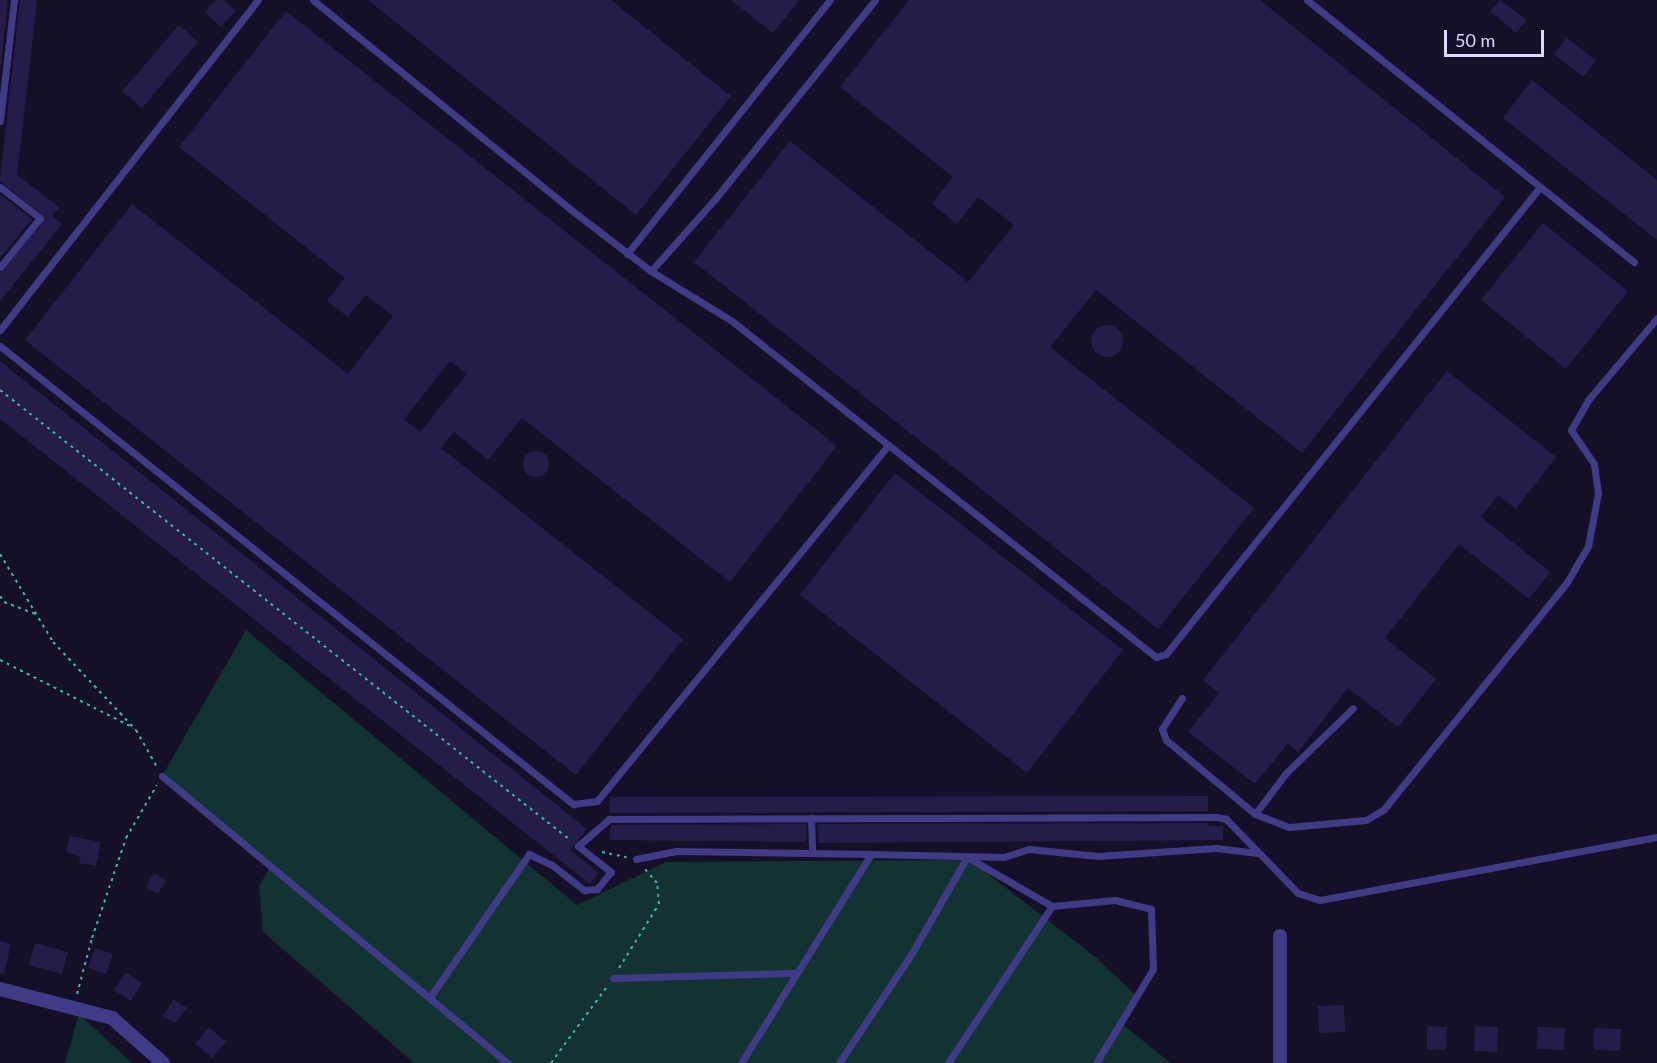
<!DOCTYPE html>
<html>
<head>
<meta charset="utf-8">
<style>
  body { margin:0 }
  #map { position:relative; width:1657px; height:1063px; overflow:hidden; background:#151028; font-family:Lato,sans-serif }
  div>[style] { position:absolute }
  .green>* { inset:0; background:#133232 }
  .building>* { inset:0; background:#261c49 }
  .round { border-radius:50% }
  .path>* { height:2px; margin-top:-1px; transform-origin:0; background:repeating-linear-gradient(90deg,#30bab6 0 3px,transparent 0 7.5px) }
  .service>* { height:7px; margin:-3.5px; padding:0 3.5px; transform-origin:3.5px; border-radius:3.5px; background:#403b87 }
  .minor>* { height:14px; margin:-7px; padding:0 7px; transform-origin:7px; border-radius:7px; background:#403b87 }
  span { translate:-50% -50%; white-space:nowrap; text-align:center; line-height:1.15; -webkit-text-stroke:6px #151028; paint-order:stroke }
  .scale { position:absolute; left:1444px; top:30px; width:100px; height:27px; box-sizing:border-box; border:3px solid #ddd7ff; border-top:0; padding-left:8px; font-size:18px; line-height:21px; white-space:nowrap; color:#ddd7ff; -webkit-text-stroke:4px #151028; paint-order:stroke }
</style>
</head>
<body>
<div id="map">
  <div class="green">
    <div style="clip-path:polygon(246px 630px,577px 905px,666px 862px,970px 860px,1094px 956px,1136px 995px,1122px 1024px,1171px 1063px,414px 1063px,263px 932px,259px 886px,272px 864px,162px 776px)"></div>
    <div style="clip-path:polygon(79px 1014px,132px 1063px,65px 1063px)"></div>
  </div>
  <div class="building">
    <div style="clip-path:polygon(0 0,8px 0,0 72px)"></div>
    <div style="clip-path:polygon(20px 0,37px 0,17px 175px,59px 207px,52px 216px,62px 224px,0 301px,0 273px,46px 218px,0 181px)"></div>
    <div style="clip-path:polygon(216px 0,224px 0,236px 11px,221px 27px,205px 12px)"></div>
    <div style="clip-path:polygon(368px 0,611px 0,731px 96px,636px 215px)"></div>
    <div style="clip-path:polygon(731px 0,799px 0,773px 33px)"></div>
    <div style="clip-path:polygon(909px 0,1260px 0,1505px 197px,1302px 453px,1096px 290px,1050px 347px,1254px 508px,1158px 629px,694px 262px,790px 141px,968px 282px,1014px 225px,978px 197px,957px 224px,932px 204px,953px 177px,840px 87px)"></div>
    <div style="clip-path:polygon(1500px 0,1527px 20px,1516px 33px,1490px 11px)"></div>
    <div style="clip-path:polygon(evenodd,286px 11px,837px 446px,730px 582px,522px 418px,488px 460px,454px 432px,441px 448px,683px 639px,576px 775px,25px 340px,132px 204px,348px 374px,393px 316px,366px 295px,348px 317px,327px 301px,345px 278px,179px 147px,286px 11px,450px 361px,467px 374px,420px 432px,404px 419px,450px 361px)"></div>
    <div style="clip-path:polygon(179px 25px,198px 42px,142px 108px,122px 91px)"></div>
    <div style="clip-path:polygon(1567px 38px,1596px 61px,1583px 77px,1554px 54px)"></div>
    <div style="clip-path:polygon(1532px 80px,1657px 180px,1657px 240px,1503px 118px)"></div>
    <div style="clip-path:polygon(0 194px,32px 219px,0 258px)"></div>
    <div style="clip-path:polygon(1543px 223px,1628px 291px,1566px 369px,1481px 300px)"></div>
    <div class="round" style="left:1091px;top:325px;width:32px;height:32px"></div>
    <div style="clip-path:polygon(0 361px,587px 829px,570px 850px,599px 873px,590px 884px,0 419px)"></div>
    <div style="clip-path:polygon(1447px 371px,1556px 457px,1516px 509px,1498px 495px,1481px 517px,1550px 572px,1529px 599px,1459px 544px,1385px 638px,1436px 679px,1398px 727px,1348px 688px,1298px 752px,1288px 743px,1255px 784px,1188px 732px,1219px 693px,1203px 680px)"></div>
    <div class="round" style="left:523px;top:451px;width:26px;height:26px"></div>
    <div style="clip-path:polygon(895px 473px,1123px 650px,1027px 773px,800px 595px)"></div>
    <div style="clip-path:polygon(1208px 796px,1208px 811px,610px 813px,610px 797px)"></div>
    <div style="clip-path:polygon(1208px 823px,1208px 826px,1223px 826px,1223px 840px,819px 843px,817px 824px)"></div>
    <div style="clip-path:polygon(806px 824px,806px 842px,609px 840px,611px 825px)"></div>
    <div style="clip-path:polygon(70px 836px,101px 842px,96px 866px,79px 863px,80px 856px,66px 852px)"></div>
    <div style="clip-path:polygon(154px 873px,166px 880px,158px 894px,146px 887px)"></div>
    <div style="clip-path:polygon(0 941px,11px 944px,4px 973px,0 973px)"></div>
    <div style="clip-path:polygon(35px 943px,68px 952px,62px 974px,29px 965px)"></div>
    <div style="clip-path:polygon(95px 948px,113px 954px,106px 974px,88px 967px)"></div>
    <div style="clip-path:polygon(126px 972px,142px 983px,131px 1001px,114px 990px)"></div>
    <div style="clip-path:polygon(174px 1000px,187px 1008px,175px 1023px,162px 1016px)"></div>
    <div style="clip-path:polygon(1344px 1005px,1345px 1032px,1319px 1033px,1318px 1006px)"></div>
    <div style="clip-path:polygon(1427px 1026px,1447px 1027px,1446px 1050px,1427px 1049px)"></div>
    <div style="clip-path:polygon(1475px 1026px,1498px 1027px,1497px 1052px,1474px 1051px)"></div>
    <div style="clip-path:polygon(209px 1027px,226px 1042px,212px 1058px,195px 1044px)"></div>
    <div style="clip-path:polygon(1538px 1027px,1565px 1028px,1564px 1050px,1537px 1049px)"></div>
    <div style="clip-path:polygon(1594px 1028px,1621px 1029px,1620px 1051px,1594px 1050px)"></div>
  </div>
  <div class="path">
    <div style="left:0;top:390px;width:725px;rotate:38.28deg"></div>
    <div style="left:0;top:554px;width:103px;rotate:58.9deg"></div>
    <div style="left:53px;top:642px;width:121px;rotate:46.7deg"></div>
    <div style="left:136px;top:730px;width:43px;rotate:60.4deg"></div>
    <div style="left:0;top:596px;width:7px;rotate:56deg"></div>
    <div style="left:4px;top:602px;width:34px;rotate:21deg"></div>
    <div style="left:0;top:660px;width:150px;rotate:26.9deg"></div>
    <div style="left:602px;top:852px;width:25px;rotate:12deg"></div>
    <div style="left:619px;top:968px;width:75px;rotate:-58deg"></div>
    <div style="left:659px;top:904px;width:21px;rotate:-95deg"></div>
    <div style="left:657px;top:883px;width:21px;rotate:-131deg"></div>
    <div style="left:77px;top:994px;width:58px;rotate:-75deg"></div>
    <div style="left:92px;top:938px;width:106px;rotate:-71.2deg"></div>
    <div style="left:126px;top:838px;width:61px;rotate:-59.7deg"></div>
    <div style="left:551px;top:1063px;width:97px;rotate:-53.8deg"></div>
  </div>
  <div class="service">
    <div style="left:313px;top:0;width:336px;rotate:39.1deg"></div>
    <div style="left:574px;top:212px;width:97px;rotate:37.5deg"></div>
    <div style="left:651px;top:271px;width:95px;rotate:31.7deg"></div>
    <div style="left:732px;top:321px;width:541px;rotate:38.4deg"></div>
    <div style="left:1156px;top:657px;width:10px;rotate:-17deg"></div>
    <div style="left:1166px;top:654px;width:598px;rotate:-51.31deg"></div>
    <div style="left:1307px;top:0;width:419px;rotate:38.7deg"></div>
    <div style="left:0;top:121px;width:122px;rotate:-83.4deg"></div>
    <div style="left:0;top:187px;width:51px;rotate:37.8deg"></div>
    <div style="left:40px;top:218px;width:63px;rotate:129.2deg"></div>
    <div style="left:627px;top:254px;width:325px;rotate:-51.4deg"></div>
    <div style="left:651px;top:271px;width:96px;rotate:-48.4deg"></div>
    <div style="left:715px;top:199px;width:255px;rotate:-51.2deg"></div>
    <div style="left:0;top:330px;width:419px;rotate:-52deg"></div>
    <div style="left:0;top:346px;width:734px;rotate:38.64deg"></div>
    <div style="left:573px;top:804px;width:24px;rotate:-7deg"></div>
    <div style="left:597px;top:801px;width:460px;rotate:-50.7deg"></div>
    <div style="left:1182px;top:698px;width:37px;rotate:123deg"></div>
    <div style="left:1162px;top:729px;width:12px;rotate:70deg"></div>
    <div style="left:1166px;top:740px;width:116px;rotate:39.7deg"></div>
    <div style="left:1255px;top:814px;width:36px;rotate:21deg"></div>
    <div style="left:1289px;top:827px;width:77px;rotate:-5.2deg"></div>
    <div style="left:1366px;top:820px;width:21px;rotate:-31deg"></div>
    <div style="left:1384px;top:809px;width:292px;rotate:-51.1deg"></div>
    <div style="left:1567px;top:582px;width:42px;rotate:-59.7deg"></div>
    <div style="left:1588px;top:546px;width:54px;rotate:-79.3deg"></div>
    <div style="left:1598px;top:493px;width:29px;rotate:-98deg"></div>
    <div style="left:1594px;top:464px;width:41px;rotate:-124.1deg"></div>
    <div style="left:1571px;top:430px;width:34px;rotate:-60deg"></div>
    <div style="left:1588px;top:400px;width:107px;rotate:-49.9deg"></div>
    <div style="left:162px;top:776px;width:450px;rotate:39.7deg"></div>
    <div style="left:1255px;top:814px;width:51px;rotate:-52.9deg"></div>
    <div style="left:1286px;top:773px;width:93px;rotate:-44.1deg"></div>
    <div style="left:811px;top:818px;width:35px;rotate:88deg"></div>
    <div style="left:636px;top:859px;width:41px;rotate:-11.3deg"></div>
    <div style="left:676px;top:851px;width:195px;rotate:0.9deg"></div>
    <div style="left:613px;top:978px;width:182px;rotate:-1.6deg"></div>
    <div style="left:430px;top:997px;width:174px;rotate:-55.3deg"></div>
    <div style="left:529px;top:854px;width:25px;rotate:26deg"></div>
    <div style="left:552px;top:865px;width:41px;rotate:38deg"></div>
    <div style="left:584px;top:890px;width:13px;rotate:-4deg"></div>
    <div style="left:597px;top:889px;width:22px;rotate:-51deg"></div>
    <div style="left:611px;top:872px;width:42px;rotate:-141.8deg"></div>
    <div style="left:578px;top:846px;width:41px;rotate:-41.1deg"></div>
    <div style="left:609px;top:819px;width:607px;rotate:-0.19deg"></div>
    <div style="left:1216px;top:817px;width:10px;rotate:11deg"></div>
    <div style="left:1226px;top:819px;width:103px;rotate:45.8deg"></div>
    <div style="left:1298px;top:893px;width:23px;rotate:18deg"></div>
    <div style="left:1320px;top:900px;width:343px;rotate:-10.6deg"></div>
    <div style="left:741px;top:1063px;width:246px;rotate:-58.1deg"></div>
    <div style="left:871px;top:854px;width:133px;rotate:1.3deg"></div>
    <div style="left:1004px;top:857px;width:26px;rotate:-18deg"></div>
    <div style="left:1029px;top:849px;width:69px;rotate:5.8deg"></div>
    <div style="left:1098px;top:856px;width:118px;rotate:-3.9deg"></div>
    <div style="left:1216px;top:848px;width:42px;rotate:6.8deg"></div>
    <div style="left:839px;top:1063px;width:132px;rotate:-56.4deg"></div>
    <div style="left:912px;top:953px;width:111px;rotate:-60.2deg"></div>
    <div style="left:967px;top:857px;width:98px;rotate:30deg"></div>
    <div style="left:948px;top:1063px;width:188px;rotate:-56.5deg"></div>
    <div style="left:1052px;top:906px;width:63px;rotate:-5.4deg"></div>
    <div style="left:1115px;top:900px;width:37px;rotate:14deg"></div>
    <div style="left:1151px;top:909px;width:60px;rotate:88.1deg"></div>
    <div style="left:1153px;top:969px;width:110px;rotate:121.2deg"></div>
  </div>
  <div class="minor">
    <div style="left:0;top:989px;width:116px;rotate:14.5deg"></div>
    <div style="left:112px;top:1018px;width:68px;rotate:41.4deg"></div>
    <div style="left:1280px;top:1063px;width:127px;rotate:-90deg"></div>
  </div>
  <div class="scale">50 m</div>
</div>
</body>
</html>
